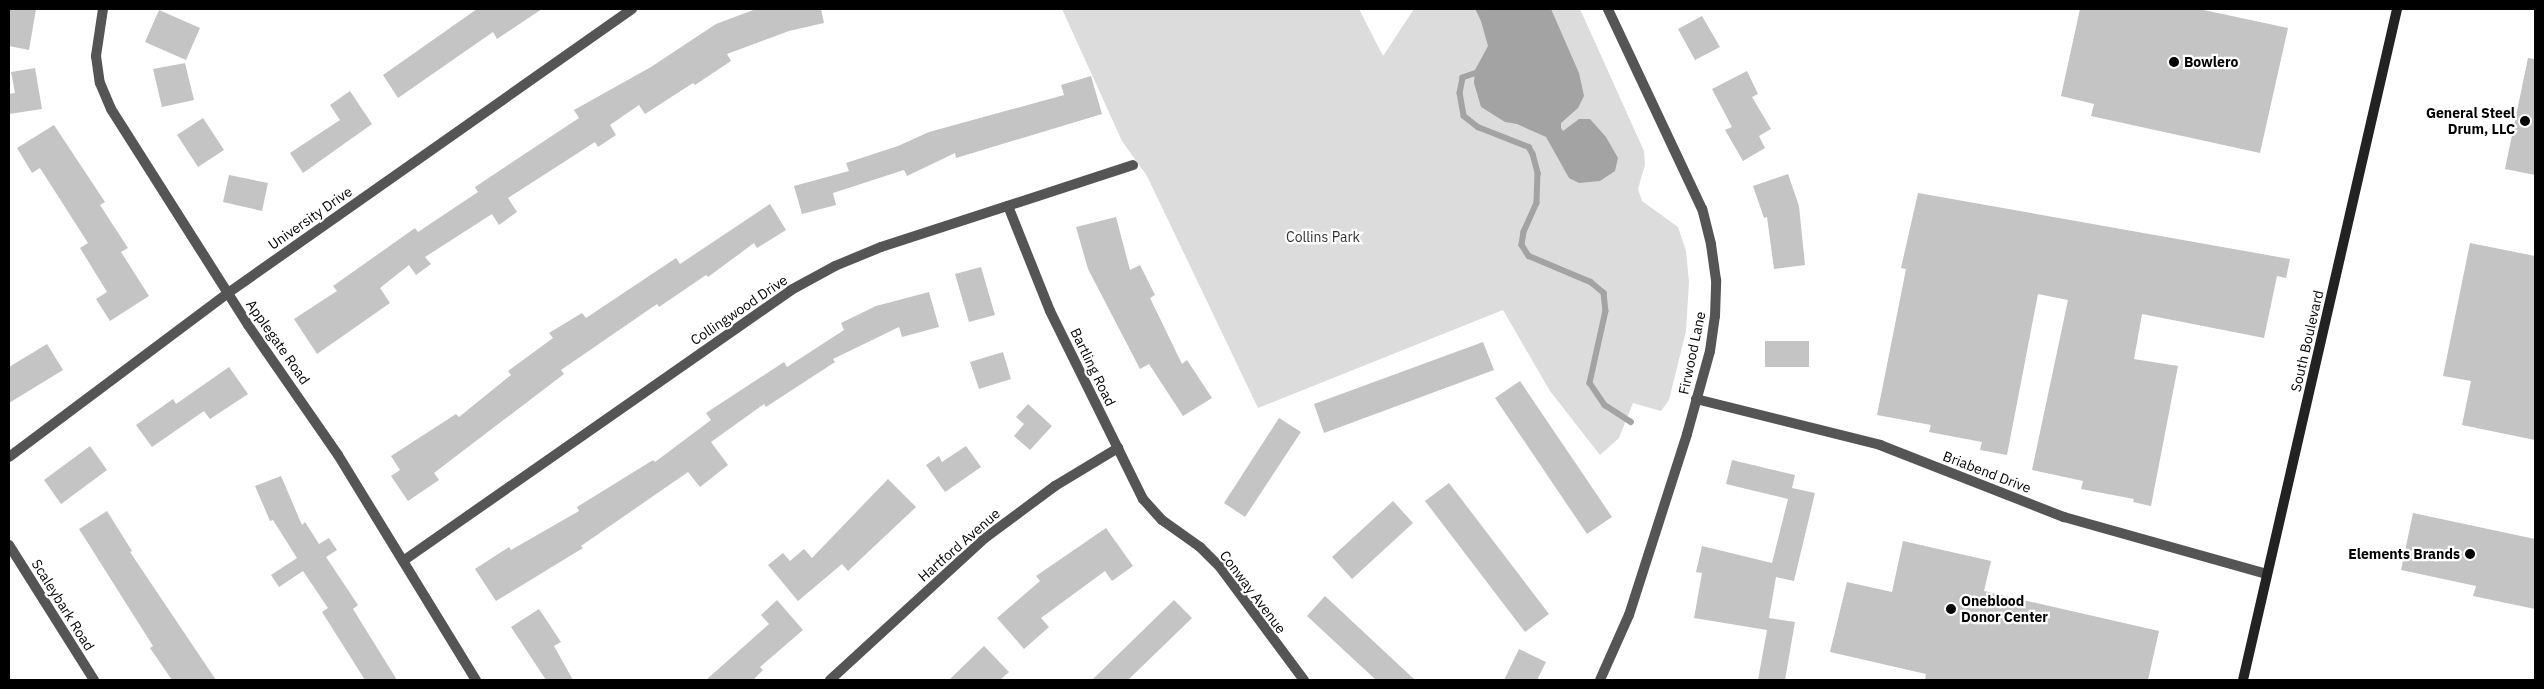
<!DOCTYPE html>
<html>
<head>
<meta charset="utf-8">
<style>
  body { margin:0 }
  #map { position:relative; width:2544px; height:689px; overflow:hidden; background:#fff; font-family:"IBM Plex Sans",sans-serif }
  div>[style] { position:absolute }
  .green>* { inset:0; background:#dcdcdc }
  .water>* { inset:0; background:#a3a3a3 }
  .stream>* { height:5.5px; margin:-2.75px; padding:0 2.75px; transform-origin:2.75px; border-radius:2.75px; background:#a3a3a3 }
  .building>* { inset:0; background:#c4c4c4 }
  .minor>* { height:10px; margin:-5px; padding:0 5px; transform-origin:5px; border-radius:5px; background:#555 }
  .tertiary>* { height:10px; margin:-5px; padding:0 5px; transform-origin:5px; border-radius:5px; background:#555 }
  .secondary>* { height:10px; margin:-5px; padding:0 5px; transform-origin:5px; border-radius:5px; background:#222 }
  .dots>* { width:14px; height:14px; translate:-50% -50%; box-sizing:border-box; border:2px solid #fff; border-radius:50% }
  span { translate:-50% -50%; white-space:nowrap; text-align:center; line-height:1.15; -webkit-text-stroke:4.5px #fff; paint-order:stroke }
  .poi-label { font-size:14px; color:#000; font-weight:700 }
  .left { translate:0 -50%; text-align:left }
  .right { translate:-100% -50%; text-align:right }
  .street-label { font-size:14px; color:#000 }
  .park-label { font-size:14px; color:#333 }
  .frame { position:absolute; inset:0; border:10px solid #000; pointer-events:none }
</style>
</head>
<body>
<div id="map">
  <div class="green">
    <div style="clip-path:polygon(1062px 9px,1359px 9px,1383px 56px,1414px 9px,1580px 9px,1644px 151px,1645px 165px,1638px 189px,1642px 201px,1678px 227px,1686px 251px,1689px 282px,1686px 331px,1669px 400px,1661px 411px,1633px 403px,1619px 438px,1600px 455px,1550px 391px,1503px 310px,1258px 408px,1147px 176px,1122px 141px)"></div>
  </div>
  <div class="water">
    <div style="clip-path:polygon(1483px 9px,1551px 9px,1579px 73px,1584px 96px,1578px 108px,1561px 123px,1561px 128px,1563px 131px,1579px 119px,1590px 119px,1606px 137px,1618px 158px,1615px 171px,1600px 181px,1579px 183px,1569px 178px,1546px 137px,1517px 124px,1505px 122px,1481px 107px,1474px 83px,1475px 70px,1488px 46px,1481px 21px)"></div>
  </div>
  <div class="stream">
    <div style="left:1479px;top:9px;width:14px;rotate:65deg"></div>
    <div style="left:1480px;top:72px;width:18px;rotate:161deg"></div>
    <div style="left:1463px;top:78px;width:15px;rotate:101deg"></div>
    <div style="left:1460px;top:93px;width:23px;rotate:80deg"></div>
    <div style="left:1464px;top:116px;width:18px;rotate:38deg"></div>
    <div style="left:1478px;top:127px;width:55px;rotate:21.4deg"></div>
    <div style="left:1529px;top:147px;width:8px;rotate:60deg"></div>
    <div style="left:1533px;top:154px;width:20px;rotate:75deg"></div>
    <div style="left:1538px;top:173px;width:30px;rotate:92deg"></div>
    <div style="left:1537px;top:203px;width:32px;rotate:114deg"></div>
    <div style="left:1524px;top:232px;width:13px;rotate:99deg"></div>
    <div style="left:1522px;top:245px;width:13px;rotate:58deg"></div>
    <div style="left:1529px;top:256px;width:67px;rotate:22.8deg"></div>
    <div style="left:1591px;top:282px;width:17px;rotate:40deg"></div>
    <div style="left:1604px;top:293px;width:18px;rotate:84deg"></div>
    <div style="left:1606px;top:311px;width:74px;rotate:102.5deg"></div>
    <div style="left:1590px;top:383px;width:27px;rotate:56deg"></div>
    <div style="left:1605px;top:405px;width:31px;rotate:33deg"></div>
  </div>
  <div class="building">
    <div style="clip-path:polygon(9px 9px,36px 9px,29px 50px,9px 46px)"></div>
    <div style="clip-path:polygon(477px 9px,542px 9px,497px 39px,493px 32px,398px 98px,383px 75px)"></div>
    <div style="clip-path:polygon(756px 9px,821px 9px,824px 23px,789px 31px,727px 54px,731px 61px,695px 85px,693px 83px,645px 114px,639px 105px,610px 125px,616px 135px,598px 147px,595px 142px,508px 198px,517px 212px,499px 225px,492px 214px,425px 257px,431px 264px,416px 275px,409px 265px,380px 288px,390px 303px,317px 354px,294px 319px,337px 291px,333px 286px,415px 228px,418px 232px,478px 192px,475px 187px,579px 118px,574px 110px,651px 67px,716px 24px)"></div>
    <div style="clip-path:polygon(2080px 9px,2199px 9px,2288px 28px,2260px 153px,2091px 116px,2094px 104px,2061px 96px)"></div>
    <div style="clip-path:polygon(159px 10px,200px 28px,186px 60px,145px 42px)"></div>
    <div style="clip-path:polygon(1702px 16px,1720px 47px,1695px 60px,1678px 29px)"></div>
    <div style="clip-path:polygon(2528px 58px,2535px 59px,2535px 175px,2505px 169px)"></div>
    <div style="clip-path:polygon(185px 63px,194px 100px,162px 107px,153px 69px)"></div>
    <div style="clip-path:polygon(35px 68px,42px 109px,9px 114px,9px 94px,15px 93px,11px 72px)"></div>
    <div style="clip-path:polygon(1747px 71px,1758px 94px,1752px 97px,1771px 129px,1759px 136px,1765px 148px,1743px 161px,1725px 130px,1732px 127px,1712px 89px)"></div>
    <div style="clip-path:polygon(1091px 76px,1102px 114px,956px 158px,955px 153px,907px 176px,904px 170px,833px 193px,836px 205px,802px 214px,794px 186px,849px 171px,846px 163px,898px 146px,929px 132px,1064px 95px,1061px 85px)"></div>
    <div style="clip-path:polygon(350px 91px,372px 124px,303px 173px,290px 153px,340px 120px,330px 105px)"></div>
    <div style="clip-path:polygon(203px 118px,224px 150px,198px 167px,177px 135px)"></div>
    <div style="clip-path:polygon(54px 125px,105px 202px,100px 205px,128px 248px,121px 252px,149px 296px,110px 321px,96px 299px,107px 292px,80px 248px,88px 243px,40px 168px,32px 173px,17px 148px)"></div>
    <div style="clip-path:polygon(1788px 174px,1799px 206px,1805px 265px,1774px 269px,1767px 217px,1764px 218px,1753px 186px)"></div>
    <div style="clip-path:polygon(229px 175px,268px 183px,262px 211px,223px 202px)"></div>
    <div style="clip-path:polygon(1918px 193px,2290px 259px,2286px 278px,2277px 276px,2264px 338px,2142px 314px,2134px 359px,2178px 366px,2151px 506px,2133px 502px,2134px 499px,2081px 489px,2083px 481px,2032px 470px,2068px 300px,2038px 294px,2007px 455px,1980px 450px,1982px 442px,1929px 432px,1931px 425px,1877px 415px,1906px 269px,1901px 268px)"></div>
    <div style="clip-path:polygon(770px 204px,786px 230px,757px 248px,754px 243px,708px 277px,706px 275px,659px 307px,657px 304px,561px 370px,564px 374px,434px 473px,439px 480px,408px 501px,391px 476px,400px 470px,391px 456px,456px 414px,459px 417px,511px 375px,508px 371px,553px 338px,549px 333px,582px 313px,586px 318px,676px 258px,680px 264px)"></div>
    <div style="clip-path:polygon(1116px 217px,1130px 270px,1140px 265px,1155px 295px,1150px 298px,1182px 364px,1187px 360px,1212px 398px,1183px 416px,1149px 364px,1140px 369px,1088px 269px,1076px 227px)"></div>
    <div style="clip-path:polygon(2470px 243px,2535px 256px,2535px 440px,2462px 425px,2471px 381px,2443px 376px)"></div>
    <div style="clip-path:polygon(981px 267px,995px 315px,969px 322px,955px 274px)"></div>
    <div style="clip-path:polygon(929px 292px,939px 327px,902px 337px,899px 327px,833px 359px,835px 362px,766px 407px,764px 404px,711px 442px,728px 465px,700px 487px,688px 472px,581px 546px,583px 548px,496px 601px,475px 569px,509px 547px,511px 550px,579px 511px,577px 507px,653px 460px,655px 462px,711px 420px,706px 413px,784px 362px,787px 367px,844px 330px,841px 323px,876px 306px)"></div>
    <div style="clip-path:polygon(1765px 341px,1809px 341px,1809px 367px,1765px 367px)"></div>
    <div style="clip-path:polygon(1483px 342px,1494px 370px,1324px 433px,1314px 404px)"></div>
    <div style="clip-path:polygon(47px 344px,63px 370px,9px 403px,9px 367px)"></div>
    <div style="clip-path:polygon(1003px 352px,1011px 379px,979px 389px,970px 362px)"></div>
    <div style="clip-path:polygon(229px 367px,248px 394px,210px 419px,204px 411px,152px 447px,136px 425px,173px 399px,176px 404px)"></div>
    <div style="clip-path:polygon(1520px 381px,1612px 517px,1587px 534px,1495px 398px)"></div>
    <div style="clip-path:polygon(1028px 404px,1052px 426px,1030px 450px,1014px 436px,1024px 424px,1016px 417px)"></div>
    <div style="clip-path:polygon(1279px 418px,1301px 432px,1245px 517px,1224px 503px)"></div>
    <div style="clip-path:polygon(90px 446px,107px 470px,61px 504px,44px 480px)"></div>
    <div style="clip-path:polygon(966px 446px,981px 467px,945px 492px,926px 465px,939px 456px,942px 462px)"></div>
    <div style="clip-path:polygon(1732px 460px,1795px 475px,1792px 488px,1815px 493px,1794px 581px,1776px 577px,1769px 618px,1795px 622px,1785px 680px,1758px 680px,1767px 630px,1694px 618px,1702px 573px,1696px 572px,1702px 546px,1772px 563px,1788px 499px,1726px 484px)"></div>
    <div style="clip-path:polygon(281px 476px,302px 525px,305px 522px,319px 544px,329px 538px,337px 550px,326px 557px,358px 605px,353px 609px,397px 680px,365px 680px,322px 612px,328px 608px,303px 571px,279px 587px,271px 575px,297px 558px,273px 520px,270px 521px,255px 486px)"></div>
    <div style="clip-path:polygon(888px 479px,916px 507px,848px 571px,842px 564px,798px 601px,768px 565px,783px 553px,790px 561px,804px 549px,812px 558px)"></div>
    <div style="clip-path:polygon(1449px 483px,1549px 614px,1525px 632px,1425px 501px)"></div>
    <div style="clip-path:polygon(1393px 501px,1413px 523px,1352px 579px,1332px 557px)"></div>
    <div style="clip-path:polygon(107px 511px,132px 551px,130px 552px,216px 680px,172px 680px,150px 648px,153px 646px,79px 529px)"></div>
    <div style="clip-path:polygon(2413px 513px,2535px 539px,2535px 609px,2473px 596px,2476px 586px,2401px 570px)"></div>
    <div style="clip-path:polygon(1106px 528px,1133px 566px,1112px 581px,1105px 571px,1041px 618px,1049px 627px,1024px 649px,997px 618px,1040px 581px,1036px 576px)"></div>
    <div style="clip-path:polygon(1903px 541px,1991px 561px,1984px 591px,2159px 631px,2148px 680px,1925px 680px,1926px 674px,1830px 652px,1847px 582px,1892px 592px)"></div>
    <div style="clip-path:polygon(1325px 596px,1415px 680px,1376px 680px,1307px 616px)"></div>
    <div style="clip-path:polygon(777px 600px,803px 630px,760px 667px,763px 670px,753px 680px,706px 680px,769px 624px,761px 615px)"></div>
    <div style="clip-path:polygon(1174px 600px,1192px 618px,1128px 680px,1092px 680px)"></div>
    <div style="clip-path:polygon(539px 609px,561px 642px,554px 646px,573px 680px,546px 680px,511px 627px)"></div>
    <div style="clip-path:polygon(984px 646px,1009px 672px,1000px 680px,949px 680px)"></div>
    <div style="clip-path:polygon(1519px 649px,1546px 662px,1537px 680px,1504px 680px)"></div>
  </div>
  <div class="minor">
    <div style="left:103px;top:9px;width:48px;rotate:98.5deg"></div>
    <div style="left:96px;top:56px;width:27px;rotate:82deg"></div>
    <div style="left:100px;top:83px;width:28px;rotate:67deg"></div>
    <div style="left:111px;top:109px;width:256px;rotate:57.6deg"></div>
    <div style="left:248px;top:325px;width:158px;rotate:55.3deg"></div>
    <div style="left:338px;top:455px;width:264px;rotate:58.5deg"></div>
    <div style="left:1008px;top:206px;width:113px;rotate:68.2deg"></div>
    <div style="left:1050px;top:311px;width:210px;rotate:63.7deg"></div>
    <div style="left:1143px;top:499px;width:28px;rotate:48deg"></div>
    <div style="left:1162px;top:520px;width:47px;rotate:35.4deg"></div>
    <div style="left:1200px;top:547px;width:28px;rotate:45deg"></div>
    <div style="left:1220px;top:567px;width:141px;rotate:53.4deg"></div>
    <div style="left:1696px;top:399px;width:190px;rotate:14deg"></div>
    <div style="left:1880px;top:445px;width:198px;rotate:21.4deg"></div>
    <div style="left:2064px;top:517px;width:211px;rotate:15.7deg"></div>
    <div style="left:9px;top:457px;width:274px;rotate:-36.8deg"></div>
    <div style="left:228px;top:293px;width:494px;rotate:-35.1deg"></div>
    <div style="left:403px;top:561px;width:473px;rotate:-34.9deg"></div>
    <div style="left:791px;top:290px;width:50px;rotate:-28.6deg"></div>
    <div style="left:835px;top:266px;width:50px;rotate:-22.4deg"></div>
    <div style="left:881px;top:247px;width:265px;rotate:-18deg"></div>
    <div style="left:830px;top:680px;width:210px;rotate:-42.5deg"></div>
    <div style="left:985px;top:538px;width:87px;rotate:-36.6deg"></div>
    <div style="left:1055px;top:486px;width:74px;rotate:-31.1deg"></div>
    <div style="left:1600px;top:680px;width:71px;rotate:-66deg"></div>
    <div style="left:1629px;top:615px;width:190px;rotate:-72.2deg"></div>
    <div style="left:1687px;top:434px;width:86px;rotate:-74.5deg"></div>
    <div style="left:1710px;top:351px;width:35px;rotate:-82deg"></div>
    <div style="left:1715px;top:316px;width:36px;rotate:-88deg"></div>
    <div style="left:1716px;top:280px;width:36px;rotate:-98deg"></div>
    <div style="left:1711px;top:244px;width:36px;rotate:-104deg"></div>
    <div style="left:1702px;top:209px;width:221px;rotate:-115.2deg"></div>
  </div>
  <div class="tertiary">
    <div style="left:9px;top:545px;width:160px;rotate:57.8deg"></div>
  </div>
  <div class="secondary">
    <div style="left:2243px;top:680px;width:688px;rotate:-77.07deg"></div>
  </div>
  <div class="dots">
    <div style="left:2174px;top:62px;background:#000"></div>
    <div style="left:2525px;top:121px;background:#000"></div>
    <div style="left:2470px;top:554px;background:#000"></div>
    <div style="left:1951px;top:609px;background:#000"></div>
  </div>
  <div class="poi-label">
    <span class="left" style="left:2184px;top:62px">Bowlero</span>
    <span class="right" style="left:2515px;top:121px">General Steel<br>Drum, LLC</span>
    <span class="right" style="left:2460px;top:554px">Elements Brands</span>
    <span class="left" style="left:1961px;top:609px">Oneblood<br>Donor Center</span>
  </div>
  <div class="street-label">
    <span style="left:310px;top:218px;rotate:-35deg">University Drive</span>
    <span style="left:739px;top:310px;rotate:-34deg">Collingwood Drive</span>
    <span style="left:2307px;top:341px;rotate:-77deg">South Boulevard</span>
    <span style="left:278px;top:342px;rotate:55deg">Applegate Road</span>
    <span style="left:1692px;top:353px;rotate:-78deg">Firwood Lane</span>
    <span style="left:1093px;top:367px;rotate:64deg">Bartling Road</span>
    <span style="left:1987px;top:472px;rotate:21deg">Briabend Drive</span>
    <span style="left:959px;top:545px;rotate:-41deg">Hartford Avenue</span>
    <span style="left:1253px;top:592px;rotate:53deg">Conway Avenue</span>
    <span style="left:63px;top:605px;rotate:58deg">Scaleybark Road</span>
  </div>
  <div class="park-label">
    <span style="left:1323px;top:237px">Collins Park</span>
  </div>
  <div class="frame"></div>
</div>
</body>
</html>
